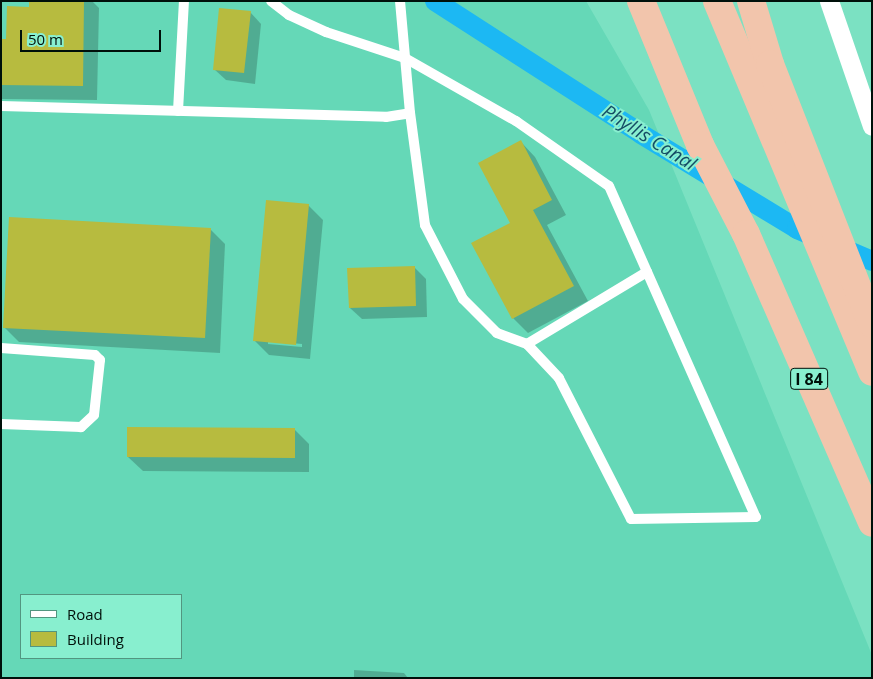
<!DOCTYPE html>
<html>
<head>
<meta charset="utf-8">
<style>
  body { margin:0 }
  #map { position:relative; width:873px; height:679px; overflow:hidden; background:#7be1c2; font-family:"Open Sans",sans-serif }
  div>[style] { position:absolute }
  .built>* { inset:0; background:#65d8b7 }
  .shadow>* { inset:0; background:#0003 }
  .canal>* { height:20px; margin:-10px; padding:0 10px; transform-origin:10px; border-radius:10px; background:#1cb8f3 }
  .building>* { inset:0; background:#b7bb3f }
  .lane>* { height:10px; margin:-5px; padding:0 5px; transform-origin:5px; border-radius:5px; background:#fff }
  .street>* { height:19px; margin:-9.5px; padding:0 9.5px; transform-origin:9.5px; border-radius:9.5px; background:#fff }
  .highway>* { height:28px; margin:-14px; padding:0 14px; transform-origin:14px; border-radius:14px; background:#f2c5ac }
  span { translate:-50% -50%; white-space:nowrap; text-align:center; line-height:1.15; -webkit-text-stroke:4px #88efcf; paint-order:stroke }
  .shield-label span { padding:1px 4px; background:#88efcf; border:1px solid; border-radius:4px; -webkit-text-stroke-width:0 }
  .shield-label { font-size:16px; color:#00100a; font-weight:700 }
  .water-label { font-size:19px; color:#144c65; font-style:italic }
  .frame { position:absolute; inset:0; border:2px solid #00100a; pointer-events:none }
  .legend { position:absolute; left:20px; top:594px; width:162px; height:65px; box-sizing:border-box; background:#88efcf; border:1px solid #529680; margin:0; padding:6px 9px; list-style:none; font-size:15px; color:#00100a }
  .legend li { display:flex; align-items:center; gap:10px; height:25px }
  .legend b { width:25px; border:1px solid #529680 }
  .scale { position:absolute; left:20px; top:30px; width:141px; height:22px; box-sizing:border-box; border:2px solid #00100a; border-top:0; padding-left:6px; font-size:15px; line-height:18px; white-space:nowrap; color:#00100a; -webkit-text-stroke:4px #88efcf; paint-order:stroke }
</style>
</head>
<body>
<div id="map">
  <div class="built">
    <div style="clip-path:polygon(evenodd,1px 1px,586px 1px,649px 110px,872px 655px,872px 678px,1px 678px,1px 1px,21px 595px,181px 595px,181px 658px,21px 658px,21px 595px)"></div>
  </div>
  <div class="shadow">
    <div style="clip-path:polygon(31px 1px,92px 1px,99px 8px,97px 100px,1px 99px,1px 40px,7px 41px,31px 8px)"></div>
    <div style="clip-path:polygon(250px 12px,261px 24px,255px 84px,226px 80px,214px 69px)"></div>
    <div style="clip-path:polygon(521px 142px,535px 157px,566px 215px,547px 225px,588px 301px,528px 333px,513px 318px,511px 223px)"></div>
    <div style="clip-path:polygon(evenodd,308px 205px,323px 220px,310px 359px,269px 355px,254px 340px,308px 205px,268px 341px,302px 344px,302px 347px,268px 344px,268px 341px)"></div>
    <div style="clip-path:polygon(210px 229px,225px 244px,220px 353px,19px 342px,4px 327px)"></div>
    <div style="clip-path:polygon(414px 267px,426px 279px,427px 317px,362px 319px,350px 308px)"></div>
    <div style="clip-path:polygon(294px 429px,309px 444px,309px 472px,143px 471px,128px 457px)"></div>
    <div style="clip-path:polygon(354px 670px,404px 673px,408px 678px,354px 678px)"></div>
  </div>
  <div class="canal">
    <div style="left:435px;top:1px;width:245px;rotate:32.8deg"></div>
    <div style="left:641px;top:134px;width:183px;rotate:31.3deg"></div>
    <div style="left:797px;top:229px;width:82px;rotate:23.1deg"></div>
  </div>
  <div class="building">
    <div style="clip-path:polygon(29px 1px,84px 1px,83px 86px,1px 85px,1px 39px,6px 39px,7px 6px,29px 7px)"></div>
    <div style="clip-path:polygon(219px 8px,251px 11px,244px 73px,213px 70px)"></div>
    <div style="clip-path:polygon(521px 140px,552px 200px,533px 210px,574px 286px,512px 319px,471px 243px,510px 223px,478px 163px)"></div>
    <div style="clip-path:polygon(266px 200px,309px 204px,296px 345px,253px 341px)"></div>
    <div style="clip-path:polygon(9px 217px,211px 228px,205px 338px,3px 328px)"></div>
    <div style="clip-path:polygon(415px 266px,416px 306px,349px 308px,347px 268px)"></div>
    <div style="clip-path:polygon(127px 427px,295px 428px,295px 458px,127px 457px)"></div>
  </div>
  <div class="lane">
    <div style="left:271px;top:1px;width:23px;rotate:38deg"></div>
    <div style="left:289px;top:15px;width:41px;rotate:24.7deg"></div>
    <div style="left:326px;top:32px;width:83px;rotate:18.2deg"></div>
    <div style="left:405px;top:58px;width:128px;rotate:29.6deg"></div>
    <div style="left:516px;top:121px;width:113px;rotate:35deg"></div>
    <div style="left:609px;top:186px;width:362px;rotate:66.1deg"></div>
    <div style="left:756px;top:517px;width:125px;rotate:179.1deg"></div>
    <div style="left:631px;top:519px;width:158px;rotate:-117.1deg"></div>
    <div style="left:559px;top:378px;width:47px;rotate:-133.3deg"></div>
    <div style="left:527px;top:344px;width:32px;rotate:-160deg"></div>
    <div style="left:497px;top:333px;width:48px;rotate:-135deg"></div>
    <div style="left:463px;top:299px;width:83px;rotate:-117.2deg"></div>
    <div style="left:425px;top:225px;width:113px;rotate:-97.6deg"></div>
    <div style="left:1px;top:106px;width:385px;rotate:1.6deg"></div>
    <div style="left:386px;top:117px;width:24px;rotate:-9deg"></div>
    <div style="left:410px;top:113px;width:112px;rotate:-95.1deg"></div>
    <div style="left:178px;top:111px;width:110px;rotate:-86.9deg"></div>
    <div style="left:527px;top:344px;width:140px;rotate:-31deg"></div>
    <div style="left:1px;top:348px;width:94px;rotate:4.3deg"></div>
    <div style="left:95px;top:355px;width:7px;rotate:45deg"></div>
    <div style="left:100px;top:360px;width:55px;rotate:96.2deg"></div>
    <div style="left:94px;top:415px;width:18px;rotate:137deg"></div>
    <div style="left:81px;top:427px;width:80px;rotate:-177.9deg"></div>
  </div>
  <div class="street">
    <div style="left:829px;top:1px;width:132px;rotate:71deg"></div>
  </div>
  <div class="highway">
    <div style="left:641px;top:1px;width:156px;rotate:67.7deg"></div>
    <div style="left:700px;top:145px;width:100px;rotate:62.7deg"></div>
    <div style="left:746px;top:234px;width:315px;rotate:66.4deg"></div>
    <div style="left:717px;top:1px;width:402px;rotate:67.3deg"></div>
    <div style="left:751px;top:1px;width:66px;rotate:73.2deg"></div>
    <div style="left:770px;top:64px;width:279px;rotate:68.6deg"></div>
  </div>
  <div class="shield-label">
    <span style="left:809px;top:379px">I 84</span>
  </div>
  <div class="water-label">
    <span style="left:649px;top:138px;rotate:32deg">Phyllis Canal</span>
  </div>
  <div class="frame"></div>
  <ul class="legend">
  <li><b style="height:6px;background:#fff"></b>Road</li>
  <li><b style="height:14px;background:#b7bb3f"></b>Building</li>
  </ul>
  <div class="scale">50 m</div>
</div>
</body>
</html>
